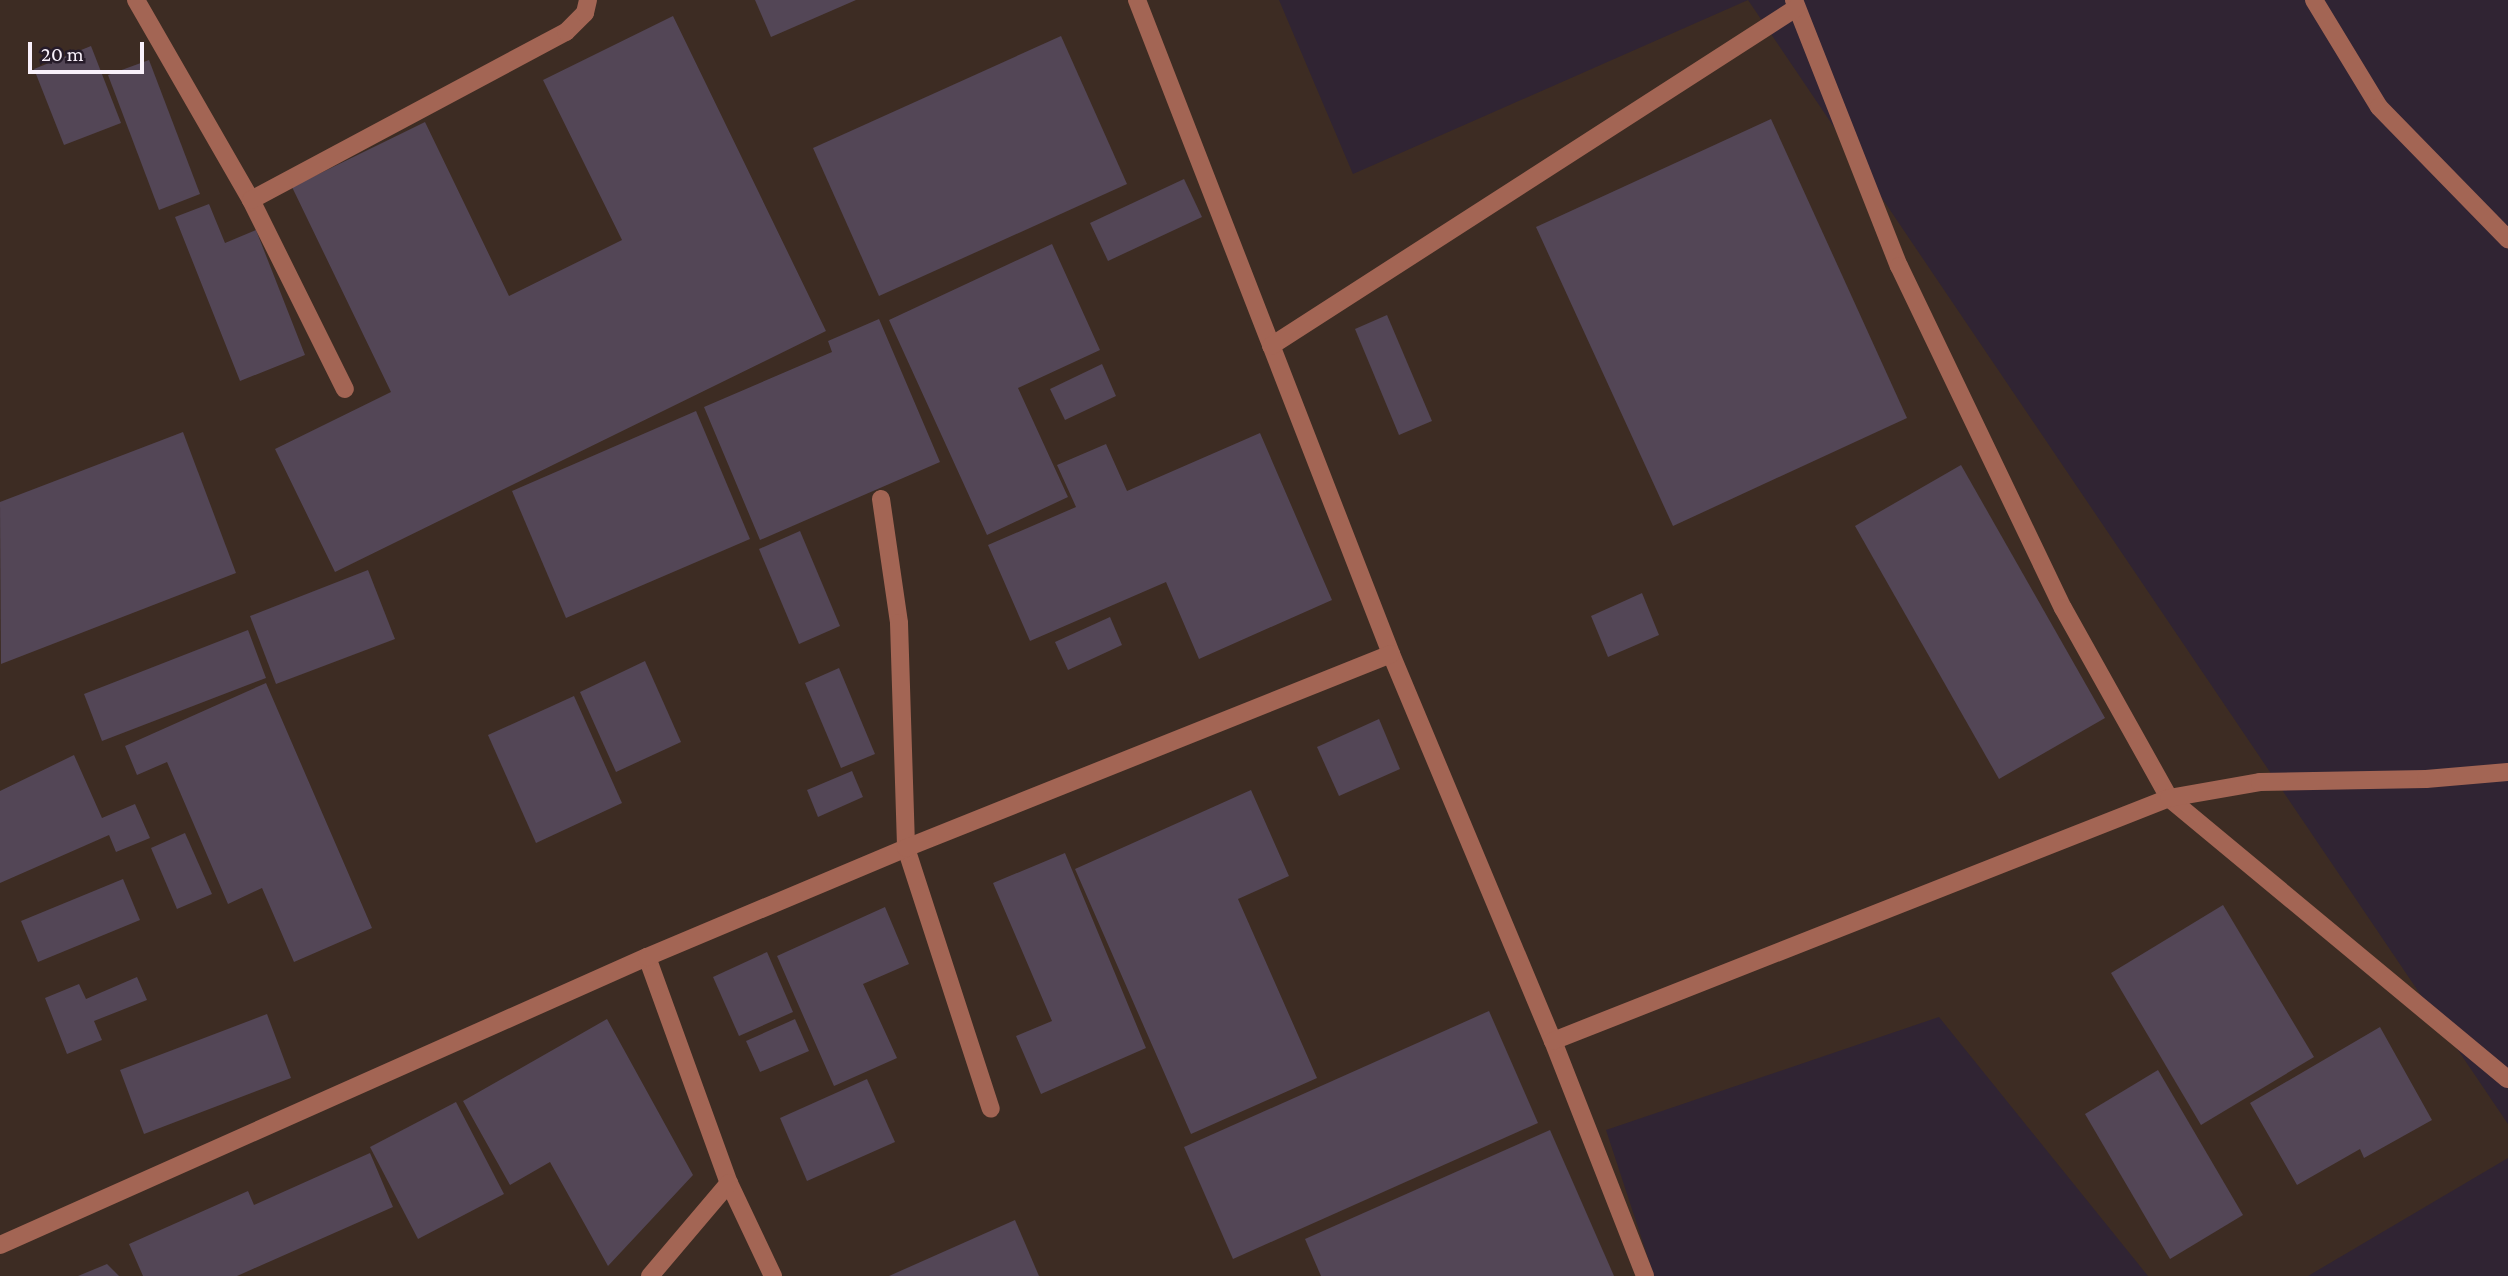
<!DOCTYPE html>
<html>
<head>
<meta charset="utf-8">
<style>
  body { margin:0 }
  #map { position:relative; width:2508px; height:1276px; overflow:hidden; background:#302433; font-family:"Crimson Pro",serif }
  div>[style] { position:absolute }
  .industrial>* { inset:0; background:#3d2c23 }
  .building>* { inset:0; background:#534656 }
  .minor>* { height:18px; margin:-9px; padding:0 9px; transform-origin:9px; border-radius:9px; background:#a36554 }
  span { translate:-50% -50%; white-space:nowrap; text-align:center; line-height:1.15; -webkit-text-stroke:5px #261b29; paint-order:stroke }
  .scale { position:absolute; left:28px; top:42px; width:116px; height:32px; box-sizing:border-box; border:4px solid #f9f1fb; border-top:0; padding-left:9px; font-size:21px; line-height:24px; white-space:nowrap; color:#f9f1fb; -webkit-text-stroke:5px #261b29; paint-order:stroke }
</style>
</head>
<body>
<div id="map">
  <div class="industrial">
    <div style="clip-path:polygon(0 0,1279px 0,1353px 174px,1748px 0,2508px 1124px,2508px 1158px,2308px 1276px,2148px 1276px,1939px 1017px,1606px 1130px,1654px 1276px,0 1276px)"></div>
  </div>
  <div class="building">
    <div style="clip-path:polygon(755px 0,856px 0,771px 37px)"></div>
    <div style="clip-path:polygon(673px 16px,826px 331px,335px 572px,275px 449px,391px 392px,292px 187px,425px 122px,509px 296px,622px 240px,543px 80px)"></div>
    <div style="clip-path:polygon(1061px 36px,1127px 184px,879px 296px,813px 148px)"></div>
    <div style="clip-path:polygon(91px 46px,121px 123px,64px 145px,34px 69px)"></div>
    <div style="clip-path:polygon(149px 60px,200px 194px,159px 210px,108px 75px)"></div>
    <div style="clip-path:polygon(1771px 119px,1907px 418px,1673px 526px,1536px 227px)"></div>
    <div style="clip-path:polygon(1184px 179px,1202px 217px,1108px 261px,1090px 223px)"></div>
    <div style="clip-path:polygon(209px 204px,225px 243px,256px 230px,305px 355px,240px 381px,175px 217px)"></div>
    <div style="clip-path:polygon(1052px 244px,1100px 350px,1018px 388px,1068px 497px,987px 535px,889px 320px)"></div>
    <div style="clip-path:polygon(1387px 315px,1432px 421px,1399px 435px,1355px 329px)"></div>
    <div style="clip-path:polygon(879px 319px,940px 462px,760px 540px,704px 407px,832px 352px,828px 341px)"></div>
    <div style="clip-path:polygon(1102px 364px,1116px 396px,1065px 420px,1050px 389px)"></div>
    <div style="clip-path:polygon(696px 411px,750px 539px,566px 618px,512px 491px)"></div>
    <div style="clip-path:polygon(183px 432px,236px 573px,1px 664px,0 502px)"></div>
    <div style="clip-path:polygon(1260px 433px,1332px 600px,1199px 659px,1166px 582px,1030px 641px,988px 545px,1076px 507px,1057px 465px,1106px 444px,1127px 491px)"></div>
    <div style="clip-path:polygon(1961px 465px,2105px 718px,1999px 779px,1855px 526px)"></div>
    <div style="clip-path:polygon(800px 531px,840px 626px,799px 644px,759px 549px)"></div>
    <div style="clip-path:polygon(368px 570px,395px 639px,276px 684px,250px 616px)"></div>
    <div style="clip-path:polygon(1642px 593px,1659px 635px,1608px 657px,1591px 616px)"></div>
    <div style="clip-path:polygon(1110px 617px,1122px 645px,1068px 670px,1055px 642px)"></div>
    <div style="clip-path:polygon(248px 630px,266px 678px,102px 741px,84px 694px)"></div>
    <div style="clip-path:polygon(645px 661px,681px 742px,616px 772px,580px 692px)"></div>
    <div style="clip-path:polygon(839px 668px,875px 754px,841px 768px,805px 683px)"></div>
    <div style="clip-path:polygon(266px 683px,372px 928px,294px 962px,262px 888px,228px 904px,167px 762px,137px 775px,125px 746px)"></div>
    <div style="clip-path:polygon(574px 696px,622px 803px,536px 843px,488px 735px)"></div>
    <div style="clip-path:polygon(1379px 719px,1400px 769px,1339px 796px,1317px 747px)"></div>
    <div style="clip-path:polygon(74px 755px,102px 818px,135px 804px,150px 838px,116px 852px,109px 835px,0 883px,0 791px)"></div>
    <div style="clip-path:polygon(852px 771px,863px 797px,818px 817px,807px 790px)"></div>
    <div style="clip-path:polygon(1251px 790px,1289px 876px,1238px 899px,1317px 1078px,1191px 1134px,1075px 869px)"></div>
    <div style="clip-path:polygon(185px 833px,212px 894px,177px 909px,151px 848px)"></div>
    <div style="clip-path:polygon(1065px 853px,1146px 1048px,1041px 1094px,1016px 1036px,1052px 1021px,993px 883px)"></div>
    <div style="clip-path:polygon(123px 879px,140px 920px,38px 962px,21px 921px)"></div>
    <div style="clip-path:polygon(2223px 905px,2314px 1057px,2201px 1125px,2111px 973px)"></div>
    <div style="clip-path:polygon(885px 907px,909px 964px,863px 984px,897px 1058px,834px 1086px,777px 956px)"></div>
    <div style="clip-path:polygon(767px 952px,793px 1012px,739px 1036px,713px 977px)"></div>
    <div style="clip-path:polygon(137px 977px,147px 1000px,94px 1021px,102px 1040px,67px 1054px,45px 998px,79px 984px,86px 999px)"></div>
    <div style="clip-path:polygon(1489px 1011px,1538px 1123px,1233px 1259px,1184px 1147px)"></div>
    <div style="clip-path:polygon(267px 1014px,291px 1078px,144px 1134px,120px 1070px)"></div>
    <div style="clip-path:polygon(607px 1019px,693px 1175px,608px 1266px,550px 1162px,510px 1185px,463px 1101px)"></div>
    <div style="clip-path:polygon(795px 1019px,809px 1051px,760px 1072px,746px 1041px)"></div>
    <div style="clip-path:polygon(2380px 1027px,2432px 1120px,2364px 1158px,2360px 1149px,2297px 1185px,2250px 1103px)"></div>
    <div style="clip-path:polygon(2158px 1070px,2243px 1215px,2170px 1259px,2085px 1114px)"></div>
    <div style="clip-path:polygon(867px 1079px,895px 1142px,807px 1181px,780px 1118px)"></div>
    <div style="clip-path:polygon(456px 1102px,504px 1194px,418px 1239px,370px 1147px)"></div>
    <div style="clip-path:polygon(1550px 1130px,1614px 1276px,1321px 1276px,1305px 1239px)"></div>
    <div style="clip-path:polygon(370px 1153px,393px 1207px,237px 1276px,143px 1276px,129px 1244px,248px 1191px,254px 1205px)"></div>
    <div style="clip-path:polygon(1015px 1220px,1039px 1276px,889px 1276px)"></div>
    <div style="clip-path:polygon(107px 1264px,119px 1276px,78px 1276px)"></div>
  </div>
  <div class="minor">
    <div style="left:136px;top:0;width:231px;rotate:60.1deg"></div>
    <div style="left:251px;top:200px;width:211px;rotate:63.6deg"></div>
    <div style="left:1137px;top:0;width:702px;rotate:68.77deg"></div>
    <div style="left:1391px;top:654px;width:420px;rotate:67.3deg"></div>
    <div style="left:1553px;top:1041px;width:252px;rotate:68.6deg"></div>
    <div style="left:1794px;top:0;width:286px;rotate:68.5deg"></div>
    <div style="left:1899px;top:266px;width:379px;rotate:64.4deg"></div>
    <div style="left:2063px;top:608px;width:218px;rotate:60.8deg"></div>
    <div style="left:2169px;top:798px;width:440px;rotate:39.7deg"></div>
    <div style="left:2314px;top:0;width:125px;rotate:58.7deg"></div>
    <div style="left:2379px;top:107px;width:185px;rotate:45.7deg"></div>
    <div style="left:251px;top:200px;width:357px;rotate:-28.1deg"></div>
    <div style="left:566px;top:32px;width:27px;rotate:-45deg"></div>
    <div style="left:585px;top:13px;width:13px;rotate:-77deg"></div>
    <div style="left:1271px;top:346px;width:624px;rotate:-32.77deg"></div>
    <div style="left:881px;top:499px;width:125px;rotate:81.7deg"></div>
    <div style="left:899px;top:623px;width:225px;rotate:88.2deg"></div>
    <div style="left:906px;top:848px;width:274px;rotate:72deg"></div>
    <div style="left:647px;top:957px;width:240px;rotate:70.1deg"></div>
    <div style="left:729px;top:1183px;width:103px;rotate:64.7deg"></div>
    <div style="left:1553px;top:1041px;width:662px;rotate:-21.53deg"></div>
    <div style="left:2169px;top:798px;width:92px;rotate:-10deg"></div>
    <div style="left:2260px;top:782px;width:166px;rotate:-1deg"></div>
    <div style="left:2426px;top:779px;width:82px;rotate:-4.9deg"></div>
    <div style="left:0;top:1245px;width:708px;rotate:-24deg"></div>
    <div style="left:647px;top:957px;width:281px;rotate:-22.8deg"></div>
    <div style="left:906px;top:848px;width:522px;rotate:-21.8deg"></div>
    <div style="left:650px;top:1276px;width:122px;rotate:-49.7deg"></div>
  </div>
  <div class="scale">20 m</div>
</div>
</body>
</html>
